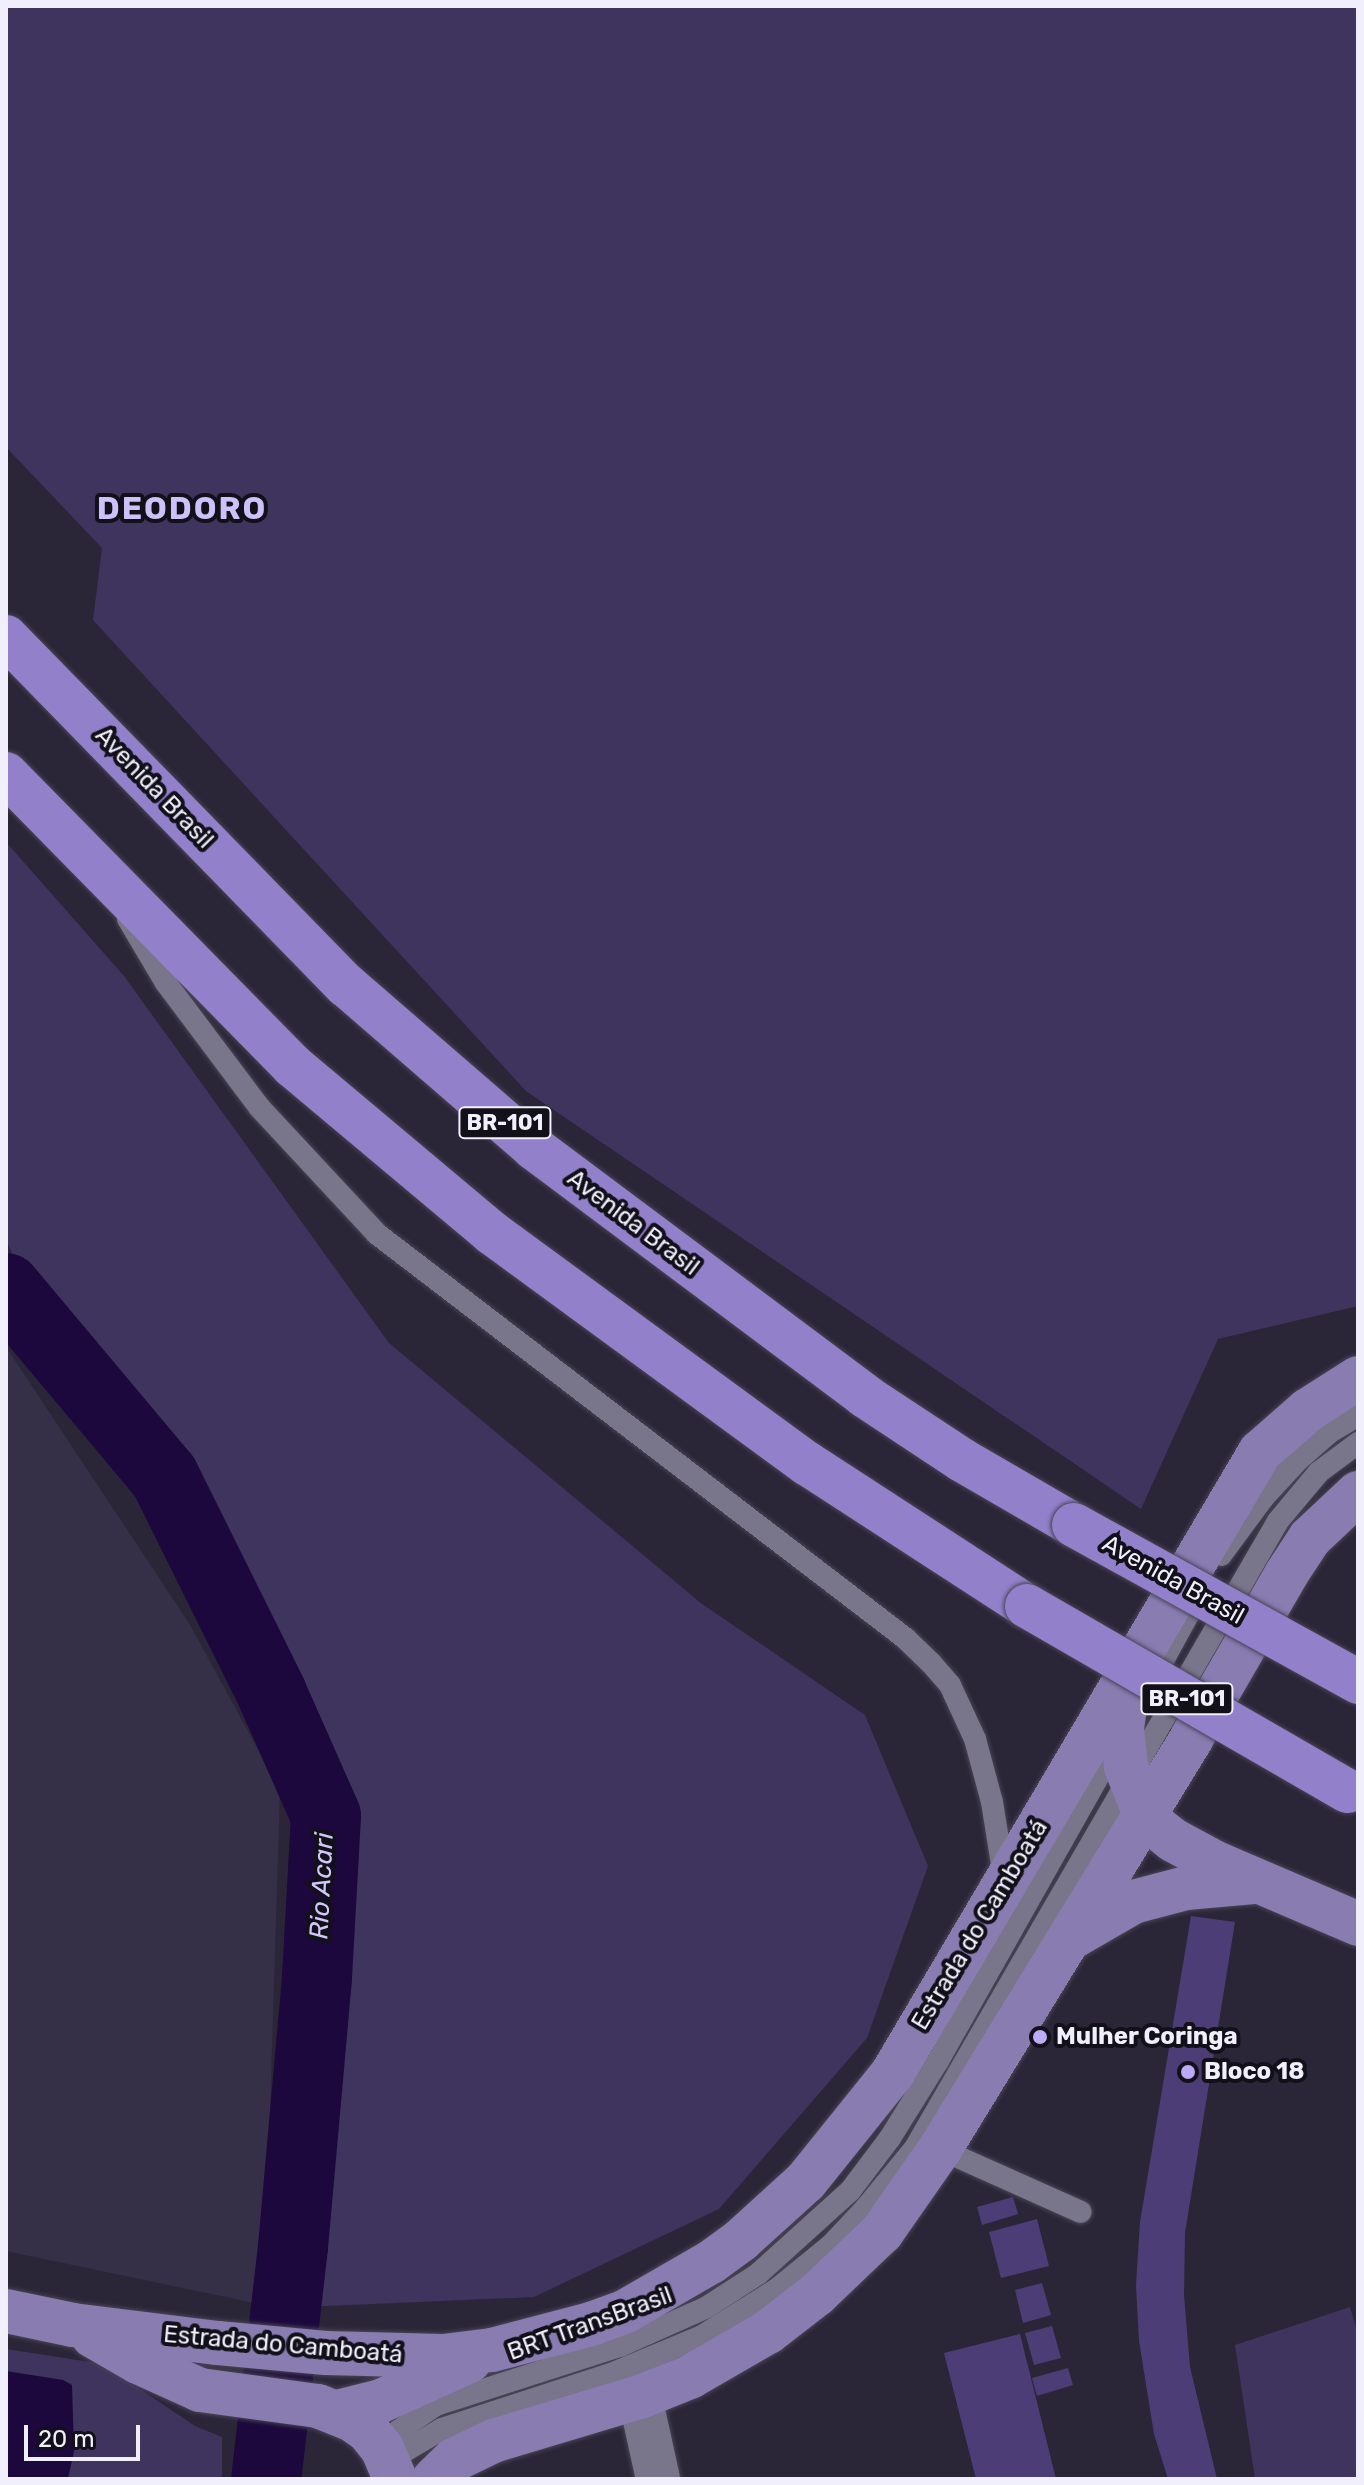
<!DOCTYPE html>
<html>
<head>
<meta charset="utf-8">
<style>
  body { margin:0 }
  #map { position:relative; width:1364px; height:2485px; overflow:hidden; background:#2a2638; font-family:Rubik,sans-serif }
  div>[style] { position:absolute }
  .built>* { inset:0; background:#353048 }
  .green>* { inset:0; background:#3e345d }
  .water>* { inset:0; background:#1c083d }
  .river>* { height:70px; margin:-35px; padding:0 35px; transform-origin:35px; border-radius:35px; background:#1c083d }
  .building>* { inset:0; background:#4c3d76 }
  .roads { filter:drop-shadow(0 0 2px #484454) drop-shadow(0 0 2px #484454) }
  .service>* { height:22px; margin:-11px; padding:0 11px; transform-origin:11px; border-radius:11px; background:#79758b }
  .minor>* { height:44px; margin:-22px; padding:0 22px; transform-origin:22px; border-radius:22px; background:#79758b }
  .primary>* { height:44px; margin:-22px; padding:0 22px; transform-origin:22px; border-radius:22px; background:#887cb1 }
  .motorway>* { height:44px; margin:-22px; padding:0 22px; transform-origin:22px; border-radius:22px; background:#9280ca }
  .bridges { filter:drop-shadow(0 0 2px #484454) drop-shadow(0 0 2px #484454) }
  .motorway-bridge>* { height:44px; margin:-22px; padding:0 22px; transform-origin:22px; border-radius:22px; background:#9280ca }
  .dots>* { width:22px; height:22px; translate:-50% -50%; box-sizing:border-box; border:4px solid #121019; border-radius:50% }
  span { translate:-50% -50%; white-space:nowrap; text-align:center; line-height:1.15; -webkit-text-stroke:8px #121019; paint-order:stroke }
  .shield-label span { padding:2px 6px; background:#121019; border:2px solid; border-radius:6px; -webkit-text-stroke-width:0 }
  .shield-label { font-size:22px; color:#f1effc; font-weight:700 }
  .street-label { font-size:24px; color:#f1effc }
  .poi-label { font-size:24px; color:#f1effc; font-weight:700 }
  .left { translate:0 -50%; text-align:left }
  .water-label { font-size:26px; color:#d2c7fd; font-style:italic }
  .district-label { font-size:32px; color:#cdc1fa; font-weight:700; letter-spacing:2px }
  .frame { position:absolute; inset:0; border:8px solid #f1effc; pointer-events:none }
  .scale { position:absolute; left:24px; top:2425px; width:116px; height:36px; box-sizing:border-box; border:4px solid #f1effc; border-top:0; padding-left:10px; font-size:24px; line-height:28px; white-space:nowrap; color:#f1effc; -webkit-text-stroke:6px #121019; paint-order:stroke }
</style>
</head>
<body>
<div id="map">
  <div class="built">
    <div style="clip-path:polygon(6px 1347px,189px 1623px,280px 1790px,264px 2305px,6px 2251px)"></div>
  </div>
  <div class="green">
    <div style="clip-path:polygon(6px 6px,1358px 6px,1358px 1306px,1218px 1339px,1141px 1509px,526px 1091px,93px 620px,102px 548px,6px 447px)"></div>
    <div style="clip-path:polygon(6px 842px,124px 976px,389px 1343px,702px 1604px,865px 1715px,928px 1866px,867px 2038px,719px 2209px,534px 2297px,304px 2307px,343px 1807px,180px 1469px,20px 1272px,6px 1239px)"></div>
    <div style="clip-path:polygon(1350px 2307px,1358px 2334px,1358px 2479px,1255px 2479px,1235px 2345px)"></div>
    <div style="clip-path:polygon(6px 2349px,103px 2364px,195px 2426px,222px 2437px,222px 2479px,6px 2479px)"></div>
  </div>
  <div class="water">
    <div style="clip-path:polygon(6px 2371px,63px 2380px,72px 2385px,74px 2451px,68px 2479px,6px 2479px)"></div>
  </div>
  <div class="river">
    <div style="left:6px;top:1288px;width:246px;rotate:50deg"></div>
    <div style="left:164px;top:1476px;width:243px;rotate:63.6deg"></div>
    <div style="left:272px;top:1694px;width:133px;rotate:66.1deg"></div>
    <div style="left:326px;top:1816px;width:162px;rotate:93.2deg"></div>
    <div style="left:317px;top:1978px;width:270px;rotate:95.1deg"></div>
    <div style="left:293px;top:2247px;width:234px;rotate:96.6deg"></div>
  </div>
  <div class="building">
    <div style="clip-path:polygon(1191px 1916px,1235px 1922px,1185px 2233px,1184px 2295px,1190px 2367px,1217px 2479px,1168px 2479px,1154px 2434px,1139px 2341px,1136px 2285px,1140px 2222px)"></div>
    <div style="clip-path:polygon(1013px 2197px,1018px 2214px,982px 2225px,977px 2207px)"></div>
    <div style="clip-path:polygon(1037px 2219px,1049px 2266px,1001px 2278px,989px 2232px)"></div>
    <div style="clip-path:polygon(1042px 2283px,1051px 2315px,1023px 2323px,1015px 2290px)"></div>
    <div style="clip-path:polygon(1052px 2326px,1061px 2358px,1034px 2365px,1025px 2333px)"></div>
    <div style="clip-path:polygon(1020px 2334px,1056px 2479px,976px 2479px,944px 2353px)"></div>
    <div style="clip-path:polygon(1068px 2368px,1073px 2385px,1037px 2396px,1032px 2378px)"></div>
  </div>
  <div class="roads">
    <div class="service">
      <div style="left:128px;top:919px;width:74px;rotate:59.3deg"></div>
      <div style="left:166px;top:983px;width:156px;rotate:53.1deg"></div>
      <div style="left:260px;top:1108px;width:172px;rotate:47.1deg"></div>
      <div style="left:377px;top:1234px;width:665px;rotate:37.42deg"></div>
      <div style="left:905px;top:1638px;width:36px;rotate:44deg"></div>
      <div style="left:931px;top:1663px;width:29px;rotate:49deg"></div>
      <div style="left:950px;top:1685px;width:60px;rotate:65.2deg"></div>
      <div style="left:975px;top:1739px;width:65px;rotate:74.9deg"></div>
      <div style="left:992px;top:1802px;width:76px;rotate:80.9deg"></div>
      <div style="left:1221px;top:1555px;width:71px;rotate:-53.6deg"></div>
      <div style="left:1263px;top:1498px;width:52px;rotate:-47.4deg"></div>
      <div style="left:1298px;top:1460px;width:43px;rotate:-41.2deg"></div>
      <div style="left:1330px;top:1432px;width:33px;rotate:-31deg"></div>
      <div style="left:1150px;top:1684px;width:81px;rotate:-61.2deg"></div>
      <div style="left:940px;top:2149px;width:154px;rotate:24.1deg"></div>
      <div style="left:380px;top:2455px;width:30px;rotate:-53deg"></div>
      <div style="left:398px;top:2431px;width:46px;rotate:-34.4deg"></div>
      <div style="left:436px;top:2405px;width:193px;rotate:-17.8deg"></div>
      <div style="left:620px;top:2346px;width:95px;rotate:-24.1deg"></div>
      <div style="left:707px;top:2307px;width:61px;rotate:-32.9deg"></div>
      <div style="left:758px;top:2274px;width:124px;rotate:-42.1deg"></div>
      <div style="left:850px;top:2191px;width:66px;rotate:-53deg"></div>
      <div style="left:890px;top:2138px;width:91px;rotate:-58.1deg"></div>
      <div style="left:938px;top:2061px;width:366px;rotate:-60.6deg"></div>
      <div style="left:385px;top:2469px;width:19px;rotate:-47deg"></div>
      <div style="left:398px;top:2455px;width:51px;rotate:-30.6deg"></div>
      <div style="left:442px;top:2429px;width:183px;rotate:-18.1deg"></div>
      <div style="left:616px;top:2372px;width:93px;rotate:-22.7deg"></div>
      <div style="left:702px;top:2336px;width:89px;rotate:-32.1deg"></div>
      <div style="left:777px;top:2289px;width:70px;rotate:-39.2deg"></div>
      <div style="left:831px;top:2245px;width:50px;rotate:-46.6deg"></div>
      <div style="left:865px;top:2209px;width:79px;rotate:-50.7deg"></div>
      <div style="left:915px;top:2148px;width:724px;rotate:-59.93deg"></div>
      <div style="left:1278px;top:1521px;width:64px;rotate:-50.1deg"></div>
      <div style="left:1319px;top:1472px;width:49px;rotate:-36.6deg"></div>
    </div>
    <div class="minor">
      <div style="left:640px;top:2397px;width:84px;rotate:77.6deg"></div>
    </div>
    <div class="primary">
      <div style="left:1129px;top:1681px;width:48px;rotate:98.5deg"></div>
      <div style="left:1122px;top:1728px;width:39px;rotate:84deg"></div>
      <div style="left:1126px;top:1767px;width:48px;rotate:68.2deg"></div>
      <div style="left:1144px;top:1812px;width:16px;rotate:52deg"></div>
      <div style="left:1154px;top:1825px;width:24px;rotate:38deg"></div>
      <div style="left:1173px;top:1840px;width:49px;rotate:28.1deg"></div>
      <div style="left:1216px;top:1863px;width:155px;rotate:23.2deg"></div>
      <div style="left:1071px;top:1938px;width:72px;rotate:-30.1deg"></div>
      <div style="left:1133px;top:1902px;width:55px;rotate:-14.8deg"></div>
      <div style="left:1186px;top:1888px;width:68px;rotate:-5deg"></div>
      <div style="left:6px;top:2311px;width:68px;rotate:11.8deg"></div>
      <div style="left:73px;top:2325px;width:146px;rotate:7.1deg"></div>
      <div style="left:218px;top:2343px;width:108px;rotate:5.3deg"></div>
      <div style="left:326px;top:2353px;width:117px;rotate:1.5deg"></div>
      <div style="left:443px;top:2356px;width:49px;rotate:-7deg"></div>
      <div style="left:492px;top:2350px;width:102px;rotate:-14.7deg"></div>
      <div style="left:591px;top:2324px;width:37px;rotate:-20deg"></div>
      <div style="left:626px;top:2311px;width:98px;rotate:-30deg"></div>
      <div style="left:711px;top:2262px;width:37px;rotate:-36deg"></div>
      <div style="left:741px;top:2240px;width:88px;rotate:-42.2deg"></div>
      <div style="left:806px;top:2181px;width:137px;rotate:-51.2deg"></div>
      <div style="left:892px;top:2074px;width:723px;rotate:-59.39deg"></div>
      <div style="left:1260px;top:1452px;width:64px;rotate:-41.2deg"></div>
      <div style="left:1308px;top:1410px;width:59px;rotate:-32.6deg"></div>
      <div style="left:93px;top:2336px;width:52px;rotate:30deg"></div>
      <div style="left:138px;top:2362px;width:68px;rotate:24.3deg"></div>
      <div style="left:200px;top:2390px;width:119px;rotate:7.7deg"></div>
      <div style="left:318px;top:2406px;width:35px;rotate:22deg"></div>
      <div style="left:351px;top:2419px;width:21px;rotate:35deg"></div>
      <div style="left:368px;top:2431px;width:22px;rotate:51deg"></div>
      <div style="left:382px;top:2448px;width:34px;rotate:67deg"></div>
      <div style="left:337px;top:2412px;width:45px;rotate:-14deg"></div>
      <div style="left:381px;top:2401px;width:97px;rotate:-24.4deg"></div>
      <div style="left:434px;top:2479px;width:28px;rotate:-44deg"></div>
      <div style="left:454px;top:2460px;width:43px;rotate:-26deg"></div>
      <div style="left:493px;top:2441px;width:153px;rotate:-16.7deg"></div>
      <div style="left:640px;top:2397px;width:54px;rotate:-21.8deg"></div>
      <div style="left:690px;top:2377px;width:90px;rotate:-30deg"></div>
      <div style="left:768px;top:2332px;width:62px;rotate:-37.8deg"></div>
      <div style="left:817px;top:2294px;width:90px;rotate:-43.6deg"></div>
      <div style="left:882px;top:2232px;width:101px;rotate:-55.1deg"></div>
      <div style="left:940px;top:2149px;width:483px;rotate:-58.5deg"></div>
      <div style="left:1192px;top:1737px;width:190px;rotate:-59.9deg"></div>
      <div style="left:1287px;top:1573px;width:42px;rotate:-56.7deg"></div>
      <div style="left:1310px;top:1538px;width:66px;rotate:-43.2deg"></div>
    </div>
    <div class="motorway">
      <div style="left:6px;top:637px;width:487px;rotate:45.7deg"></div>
      <div style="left:346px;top:985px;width:249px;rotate:40.9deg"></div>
      <div style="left:534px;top:1148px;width:414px;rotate:36.8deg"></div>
      <div style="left:865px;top:1396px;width:116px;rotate:33.4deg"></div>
      <div style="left:962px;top:1460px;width:129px;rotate:30.1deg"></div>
      <div style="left:6px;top:774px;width:409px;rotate:45.5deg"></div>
      <div style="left:293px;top:1066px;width:260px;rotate:40deg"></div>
      <div style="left:492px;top:1233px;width:391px;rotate:36.2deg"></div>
      <div style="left:808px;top:1464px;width:261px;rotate:33deg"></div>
    </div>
  </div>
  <div class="bridges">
    <div class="motorway-bridge">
      <div style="left:1074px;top:1525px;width:325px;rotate:28.9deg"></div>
      <div style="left:1027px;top:1606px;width:370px;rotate:30deg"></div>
    </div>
  </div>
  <div class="dots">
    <div style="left:1040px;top:2037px;background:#bbaaf6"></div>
    <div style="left:1188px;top:2072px;background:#bbaaf6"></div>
  </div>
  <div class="shield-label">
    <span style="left:505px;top:1123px">BR-101</span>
    <span style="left:1187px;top:1699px">BR-101</span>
  </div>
  <div class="street-label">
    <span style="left:154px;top:788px;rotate:46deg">Avenida Brasil</span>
    <span style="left:633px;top:1223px;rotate:37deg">Avenida Brasil</span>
    <span style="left:1173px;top:1580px;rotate:29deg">Avenida Brasil</span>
    <span style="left:980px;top:1925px;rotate:-59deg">Estrada do Camboatá</span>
    <span style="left:590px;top:2324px;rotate:-20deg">BRT TransBrasil</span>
    <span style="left:283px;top:2345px;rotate:5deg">Estrada do Camboatá</span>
  </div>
  <div class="poi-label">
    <span class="left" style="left:1056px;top:2037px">Mulher Coringa</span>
    <span class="left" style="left:1204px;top:2072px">Bloco 18</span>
  </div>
  <div class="water-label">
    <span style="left:322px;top:1886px;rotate:-87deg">Rio Acari</span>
  </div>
  <div class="district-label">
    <span style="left:182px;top:508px">DEODORO</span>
  </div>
  <div class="frame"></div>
  <div class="scale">20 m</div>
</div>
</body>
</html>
